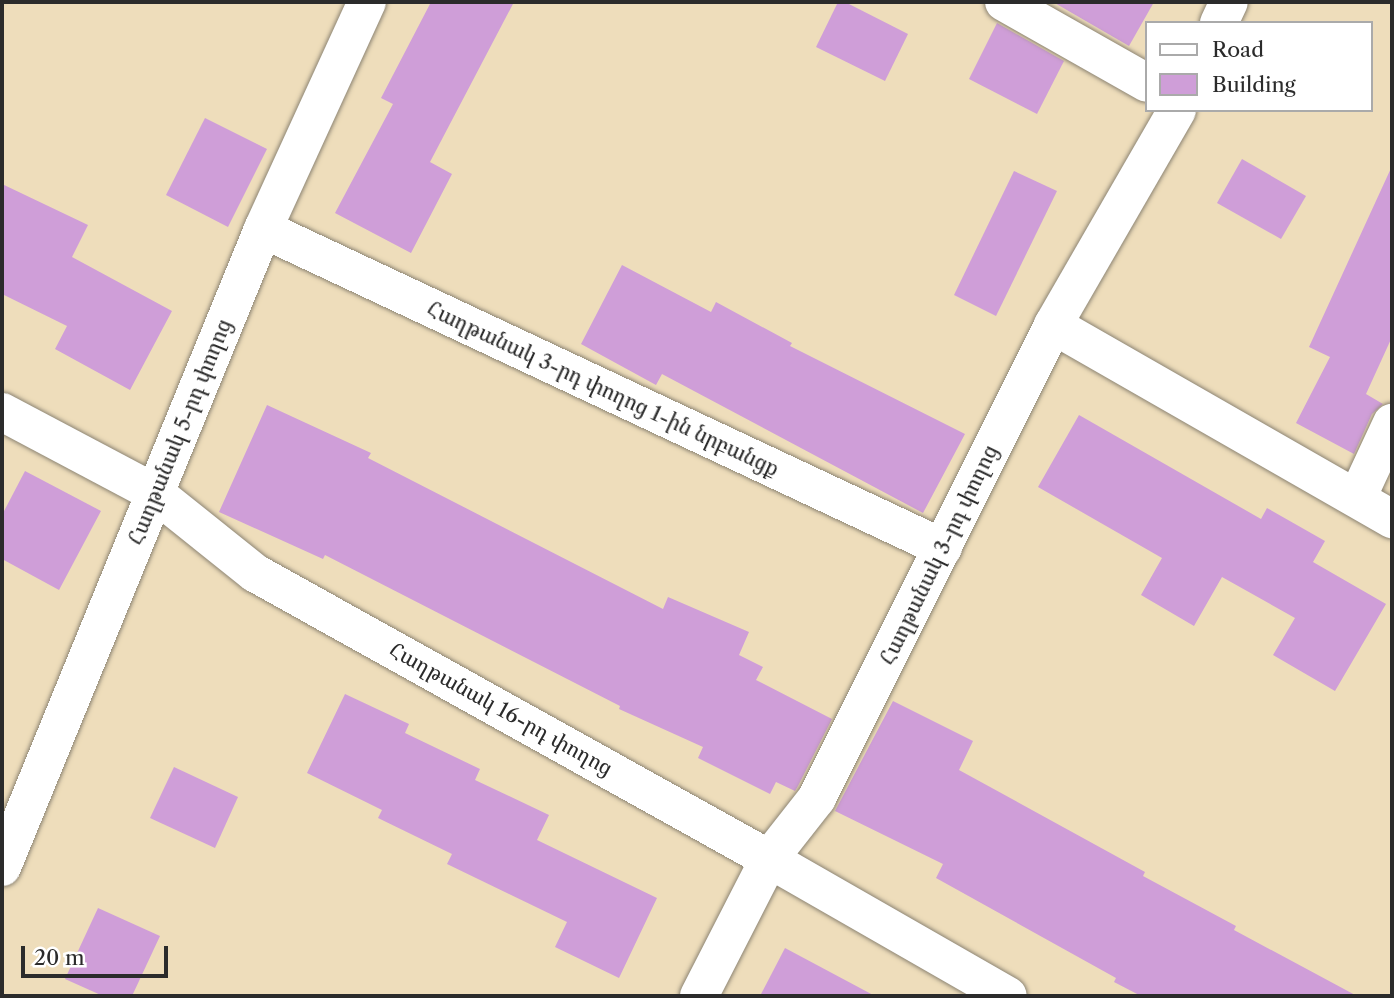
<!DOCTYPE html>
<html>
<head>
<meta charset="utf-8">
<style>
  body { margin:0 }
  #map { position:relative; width:1394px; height:998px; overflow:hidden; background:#edb; font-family:"Libre Caslon Text","Noto Serif Armenian",serif }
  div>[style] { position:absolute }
  .building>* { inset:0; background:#cf9ed8 }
  .roads { filter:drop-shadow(0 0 2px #8c8473) drop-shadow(0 0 2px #8c8473) }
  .street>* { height:38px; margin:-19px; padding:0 19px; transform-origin:19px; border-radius:19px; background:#fff }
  span { translate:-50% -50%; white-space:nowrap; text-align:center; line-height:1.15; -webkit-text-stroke:5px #fff; paint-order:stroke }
  .street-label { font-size:21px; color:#2b2b2b }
  .frame { position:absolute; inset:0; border:4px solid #2b2b2b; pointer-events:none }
  .legend { position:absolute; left:1145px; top:21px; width:228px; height:91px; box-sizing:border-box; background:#fff; border:2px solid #aaa; margin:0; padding:9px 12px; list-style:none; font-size:21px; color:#2b2b2b }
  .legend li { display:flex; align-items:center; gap:14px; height:35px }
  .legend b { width:35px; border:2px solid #aaa }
  .scale { position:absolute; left:21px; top:946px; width:147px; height:32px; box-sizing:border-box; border:4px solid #2b2b2b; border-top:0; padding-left:9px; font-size:21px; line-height:24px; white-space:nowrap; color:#2b2b2b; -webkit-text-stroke:5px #fff; paint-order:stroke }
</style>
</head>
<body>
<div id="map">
  <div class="building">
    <div style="clip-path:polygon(431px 2px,514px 2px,430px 162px,452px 174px,411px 253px,335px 213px,393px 104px,381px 98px)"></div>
    <div style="clip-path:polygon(838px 2px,845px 2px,908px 34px,885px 81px,816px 47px)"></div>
    <div style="clip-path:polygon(1053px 2px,1154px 2px,1129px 46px)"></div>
    <div style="clip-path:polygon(997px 23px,1064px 61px,1037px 114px,969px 79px)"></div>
    <div style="clip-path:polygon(205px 118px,267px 149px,228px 227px,166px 195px)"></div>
    <div style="clip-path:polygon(1242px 159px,1306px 196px,1281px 239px,1217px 203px)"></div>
    <div style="clip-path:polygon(1392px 166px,1392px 337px,1366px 394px,1383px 404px,1372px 414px,1354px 454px,1296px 423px,1330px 357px,1309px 347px)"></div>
    <div style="clip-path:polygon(1014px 171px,1057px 191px,996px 316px,954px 295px)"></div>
    <div style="clip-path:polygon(2px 184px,88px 225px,72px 257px,172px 311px,130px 390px,55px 349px,67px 326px,2px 294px)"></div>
    <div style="clip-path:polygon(622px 265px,711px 312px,716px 302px,792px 343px,790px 346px,965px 434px,923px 513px,662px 374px,656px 385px,581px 344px)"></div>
    <div style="clip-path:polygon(267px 405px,371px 453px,368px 458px,663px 609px,668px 597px,749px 632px,739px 655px,763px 667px,756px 680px,832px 719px,798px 786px,795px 791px,776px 782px,770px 794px,698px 758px,703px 747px,619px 709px,620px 706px,325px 555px,323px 559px,219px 512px)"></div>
    <div style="clip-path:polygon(1079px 415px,1261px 519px,1267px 508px,1325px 541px,1313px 562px,1386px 604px,1335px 691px,1273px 655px,1295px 618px,1222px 577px,1194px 626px,1141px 595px,1162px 558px,1038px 487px)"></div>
    <div style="clip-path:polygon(25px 471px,101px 511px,59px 590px,2px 559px,2px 515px)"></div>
    <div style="clip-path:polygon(345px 694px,409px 724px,405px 733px,480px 769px,475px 780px,549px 815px,537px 840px,657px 898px,619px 978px,555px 947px,567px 922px,447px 864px,452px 854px,378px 818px,382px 810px,307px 773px)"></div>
    <div style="clip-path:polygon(893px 701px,973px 741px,959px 770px,1145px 872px,1143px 876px,1236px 926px,1234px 930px,1357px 996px,1141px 996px,1114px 982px,1116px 978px,936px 878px,943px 864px,835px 811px)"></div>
    <div style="clip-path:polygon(174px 767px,238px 797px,215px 848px,150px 818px)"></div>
    <div style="clip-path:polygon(98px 908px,160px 936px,132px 996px,103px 996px,65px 979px)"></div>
    <div style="clip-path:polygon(785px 948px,875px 996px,760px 996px)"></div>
  </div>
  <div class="roads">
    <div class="street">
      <div style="left:1004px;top:2px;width:164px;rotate:29.5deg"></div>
      <div style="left:1219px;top:23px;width:23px;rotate:-65deg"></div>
      <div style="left:263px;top:229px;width:751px;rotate:25.13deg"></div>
      <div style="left:1053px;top:325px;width:391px;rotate:29.8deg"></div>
      <div style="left:2px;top:412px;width:173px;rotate:27.9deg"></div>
      <div style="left:155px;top:493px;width:128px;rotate:38.7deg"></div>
      <div style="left:255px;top:573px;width:588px;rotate:29.09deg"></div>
      <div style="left:769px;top:859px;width:275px;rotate:29.8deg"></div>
      <div style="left:1357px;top:498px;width:83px;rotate:-65deg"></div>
      <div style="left:2px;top:867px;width:689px;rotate:-67.75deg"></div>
      <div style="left:263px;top:229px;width:250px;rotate:-65.4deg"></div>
      <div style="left:699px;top:996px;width:154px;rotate:-62.9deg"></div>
      <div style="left:769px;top:859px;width:78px;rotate:-51.8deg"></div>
      <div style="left:817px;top:798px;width:529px;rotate:-63.48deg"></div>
      <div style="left:1053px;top:325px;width:248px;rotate:-60deg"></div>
    </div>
  </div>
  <div class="street-label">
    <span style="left:603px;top:389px;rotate:25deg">Հաղթանակ 3-րդ փողոց 1-ին նրբանցք</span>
    <span style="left:180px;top:432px;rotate:-68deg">Հաղթանակ 5-րդ փողոց</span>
    <span style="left:939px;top:555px;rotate:-64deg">Հաղթանակ 3-րդ փողոց</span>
    <span style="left:501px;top:709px;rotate:29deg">Հաղթանակ 16-րդ փողոց</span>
  </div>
  <div class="frame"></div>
  <ul class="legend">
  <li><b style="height:9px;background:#fff"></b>Road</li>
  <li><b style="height:19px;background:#cf9ed8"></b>Building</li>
  </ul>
  <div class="scale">20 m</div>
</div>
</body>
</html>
